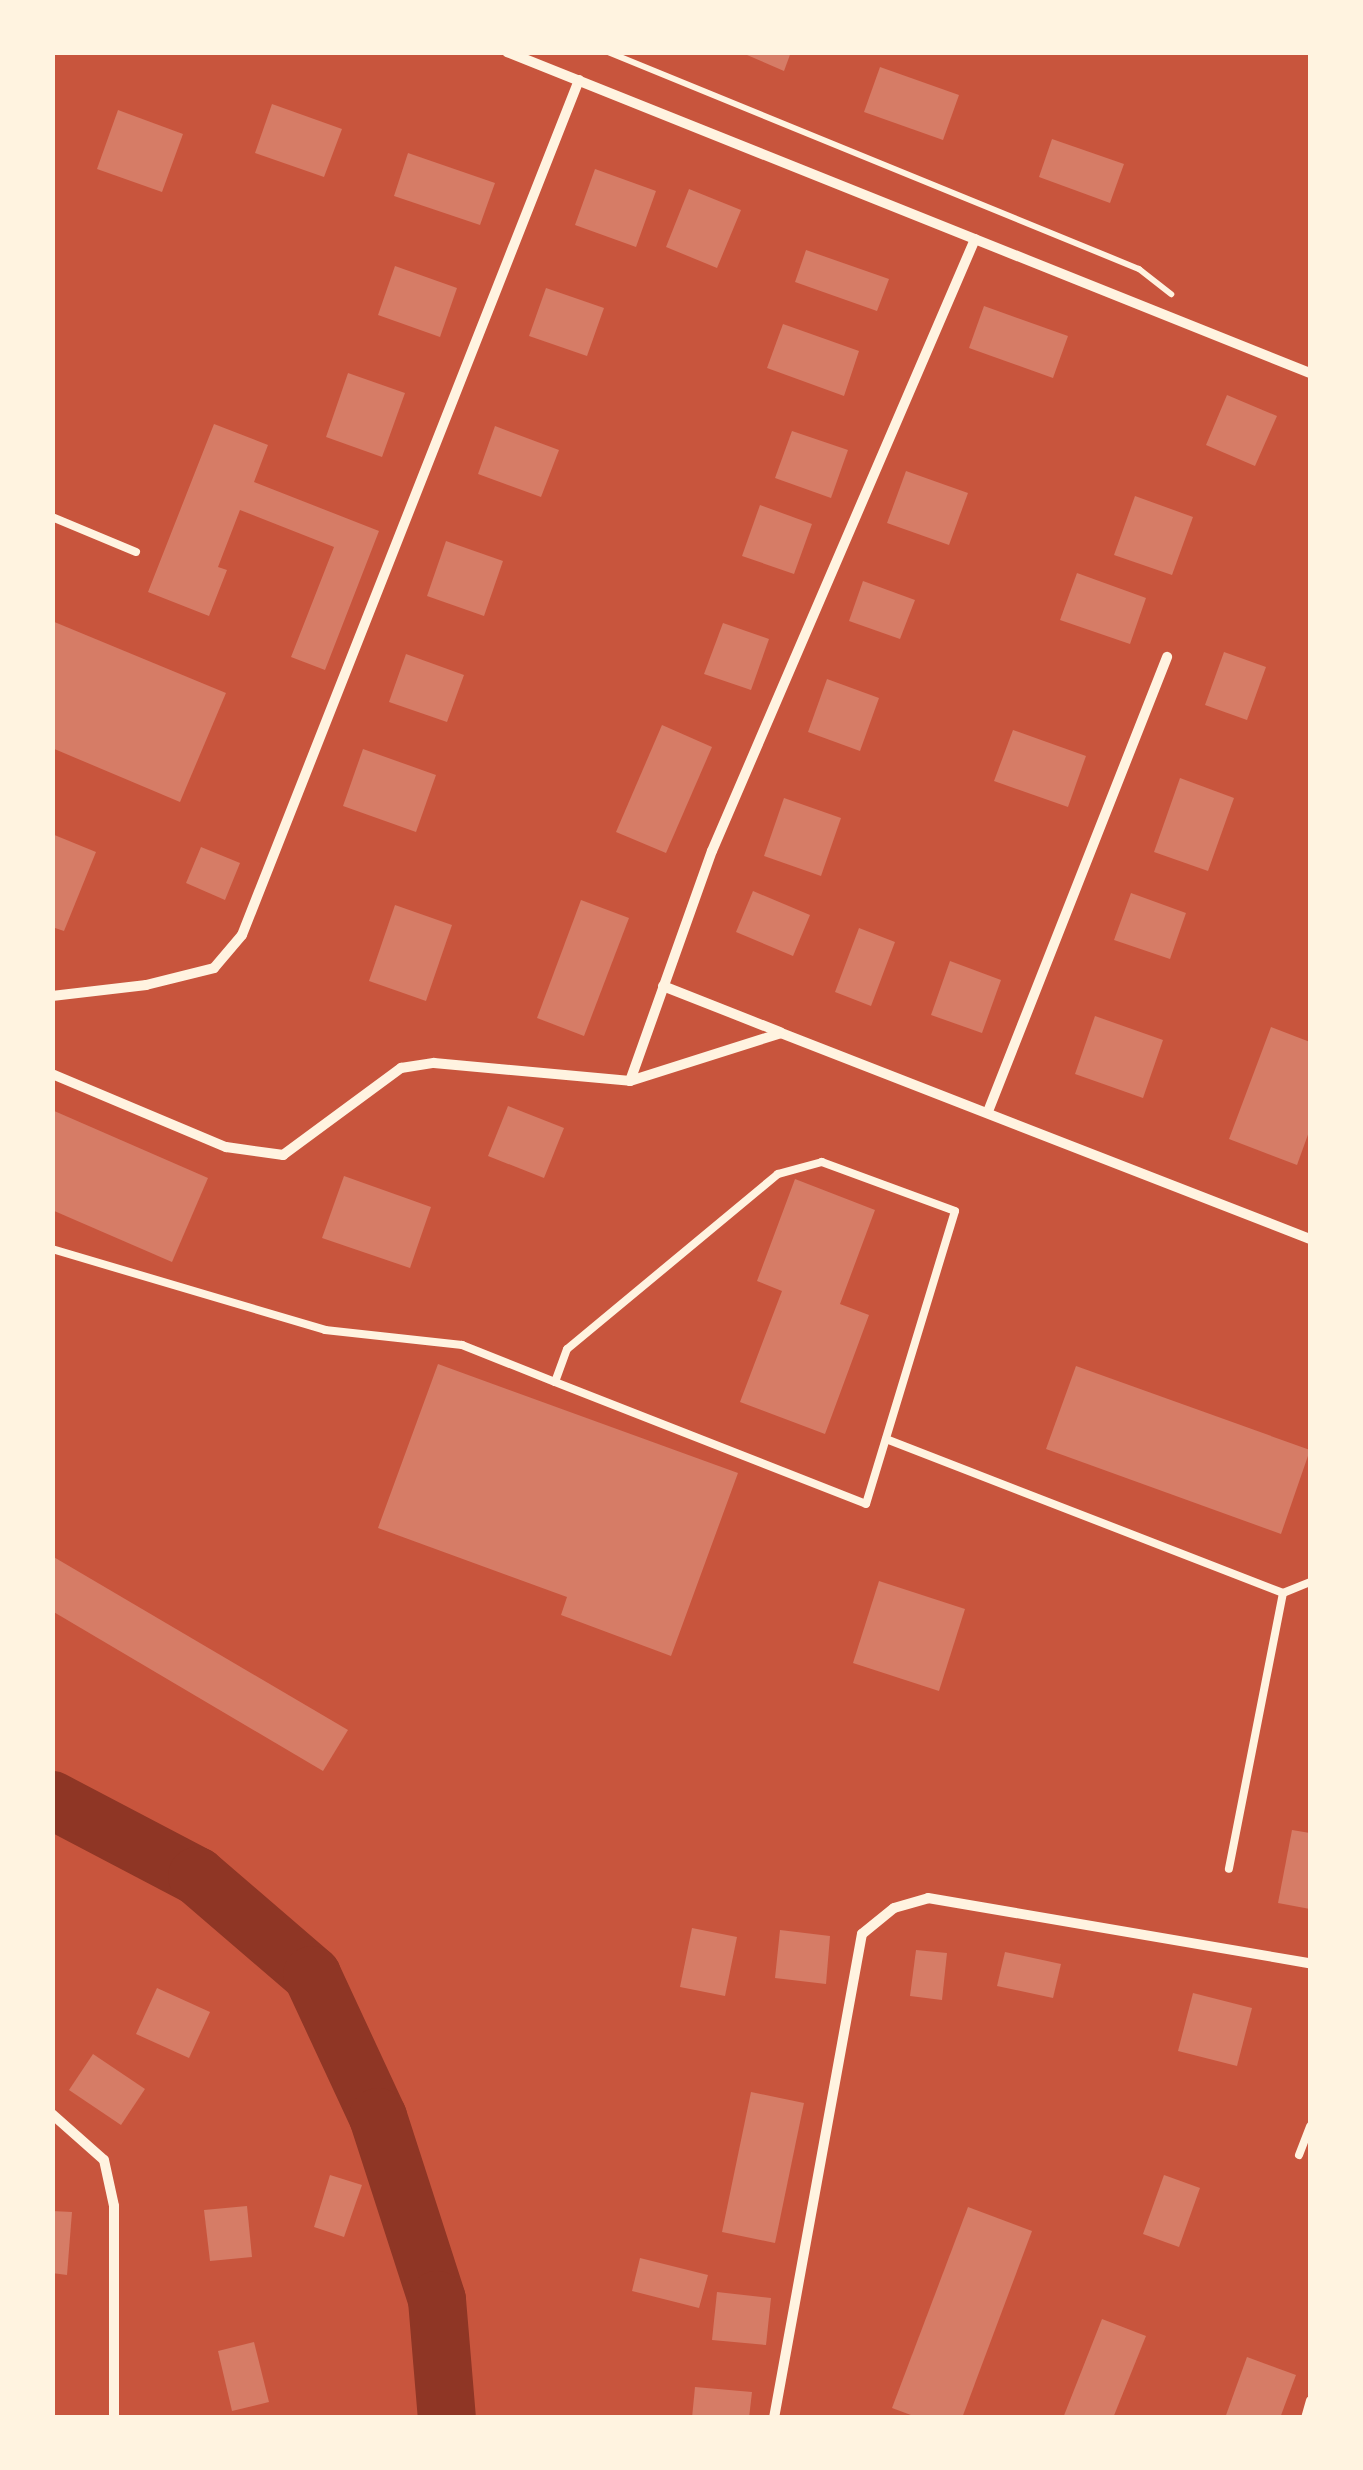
<!DOCTYPE html>
<html>
<head>
<meta charset="utf-8">
<style>
  body { margin:0 }
  #map { position:relative; width:1363px; height:2470px; overflow:hidden; background:#c8553d; font-family:Ubuntu,sans-serif }
  div>[style] { position:absolute }
  .river>* { height:58px; margin:-29px; padding:0 29px; transform-origin:29px; border-radius:29px; background:#8f3625 }
  .building>* { inset:0; background:#d67c66 }
  .path>* { height:6px; margin:-3px; padding:0 3px; transform-origin:3px; border-radius:3px; background:#fff3e0 }
  .service>* { height:8px; margin:-4px; padding:0 4px; transform-origin:4px; border-radius:4px; background:#fff3e0 }
  .minor>* { height:10px; margin:-5px; padding:0 5px; transform-origin:5px; border-radius:5px; background:#fff3e0 }
  span { translate:-50% -50%; white-space:nowrap; text-align:center; line-height:1.15; -webkit-text-stroke:8px #fff3e0; paint-order:stroke }
  .frame { position:absolute; inset:0; border:55px solid #fff3e0; pointer-events:none }
</style>
</head>
<body>
<div id="map">
  <div class="river">
    <div style="left:52px;top:1800px;width:164px;rotate:27.7deg"></div>
    <div style="left:197px;top:1876px;width:152px;rotate:40.7deg"></div>
    <div style="left:312px;top:1975px;width:157px;rotate:65.1deg"></div>
    <div style="left:378px;top:2117px;width:192px;rotate:72.1deg"></div>
    <div style="left:437px;top:2300px;width:118px;rotate:85.2deg"></div>
  </div>
  <div class="building">
    <div style="clip-path:polygon(740px 52px,791px 52px,784px 71px)"></div>
    <div style="clip-path:polygon(880px 67px,959px 95px,943px 140px,864px 112px)"></div>
    <div style="clip-path:polygon(272px 104px,342px 129px,324px 177px,255px 153px)"></div>
    <div style="clip-path:polygon(118px 110px,183px 134px,162px 192px,97px 169px)"></div>
    <div style="clip-path:polygon(1052px 139px,1124px 164px,1110px 203px,1039px 177px)"></div>
    <div style="clip-path:polygon(408px 153px,495px 183px,480px 225px,394px 196px)"></div>
    <div style="clip-path:polygon(595px 169px,656px 191px,636px 247px,575px 225px)"></div>
    <div style="clip-path:polygon(689px 189px,741px 210px,717px 268px,666px 247px)"></div>
    <div style="clip-path:polygon(806px 250px,889px 279px,877px 311px,795px 282px)"></div>
    <div style="clip-path:polygon(395px 266px,457px 288px,440px 337px,378px 315px)"></div>
    <div style="clip-path:polygon(546px 288px,604px 308px,587px 356px,529px 336px)"></div>
    <div style="clip-path:polygon(984px 306px,1068px 336px,1053px 378px,969px 348px)"></div>
    <div style="clip-path:polygon(783px 324px,859px 351px,844px 396px,767px 368px)"></div>
    <div style="clip-path:polygon(348px 373px,405px 393px,382px 457px,326px 437px)"></div>
    <div style="clip-path:polygon(1227px 395px,1277px 416px,1255px 466px,1206px 445px)"></div>
    <div style="clip-path:polygon(214px 424px,268px 445px,254px 482px,379px 531px,325px 670px,291px 657px,334px 547px,240px 510px,218px 567px,227px 570px,209px 616px,148px 592px)"></div>
    <div style="clip-path:polygon(495px 426px,559px 450px,541px 497px,478px 474px)"></div>
    <div style="clip-path:polygon(792px 431px,848px 450px,831px 498px,775px 478px)"></div>
    <div style="clip-path:polygon(906px 471px,968px 493px,949px 545px,887px 523px)"></div>
    <div style="clip-path:polygon(1135px 496px,1193px 517px,1172px 575px,1114px 555px)"></div>
    <div style="clip-path:polygon(760px 505px,812px 524px,794px 574px,742px 556px)"></div>
    <div style="clip-path:polygon(446px 541px,503px 561px,484px 616px,427px 596px)"></div>
    <div style="clip-path:polygon(1077px 573px,1146px 598px,1130px 644px,1060px 620px)"></div>
    <div style="clip-path:polygon(863px 581px,915px 600px,900px 639px,849px 621px)"></div>
    <div style="clip-path:polygon(52px 621px,226px 693px,180px 802px,52px 748px)"></div>
    <div style="clip-path:polygon(723px 623px,769px 639px,751px 690px,704px 674px)"></div>
    <div style="clip-path:polygon(1224px 652px,1266px 667px,1247px 720px,1205px 705px)"></div>
    <div style="clip-path:polygon(406px 654px,464px 675px,447px 722px,389px 702px)"></div>
    <div style="clip-path:polygon(827px 679px,879px 698px,860px 751px,808px 732px)"></div>
    <div style="clip-path:polygon(662px 725px,712px 747px,666px 853px,616px 832px)"></div>
    <div style="clip-path:polygon(1013px 730px,1086px 756px,1068px 807px,994px 781px)"></div>
    <div style="clip-path:polygon(363px 749px,436px 775px,416px 832px,343px 806px)"></div>
    <div style="clip-path:polygon(1180px 778px,1234px 798px,1208px 871px,1154px 852px)"></div>
    <div style="clip-path:polygon(784px 798px,841px 818px,821px 876px,764px 856px)"></div>
    <div style="clip-path:polygon(52px 834px,96px 852px,64px 931px,52px 927px)"></div>
    <div style="clip-path:polygon(201px 847px,240px 863px,225px 900px,186px 883px)"></div>
    <div style="clip-path:polygon(753px 891px,810px 915px,793px 956px,736px 932px)"></div>
    <div style="clip-path:polygon(1131px 893px,1186px 913px,1170px 959px,1114px 940px)"></div>
    <div style="clip-path:polygon(581px 900px,629px 918px,584px 1036px,537px 1018px)"></div>
    <div style="clip-path:polygon(395px 905px,452px 925px,426px 1001px,369px 981px)"></div>
    <div style="clip-path:polygon(859px 928px,895px 942px,871px 1006px,835px 992px)"></div>
    <div style="clip-path:polygon(950px 961px,1001px 980px,982px 1033px,931px 1015px)"></div>
    <div style="clip-path:polygon(1095px 1016px,1163px 1040px,1143px 1098px,1075px 1074px)"></div>
    <div style="clip-path:polygon(1271px 1027px,1310px 1042px,1310px 1129px,1297px 1165px,1229px 1139px)"></div>
    <div style="clip-path:polygon(508px 1106px,564px 1128px,544px 1178px,488px 1156px)"></div>
    <div style="clip-path:polygon(52px 1110px,208px 1178px,172px 1262px,52px 1210px)"></div>
    <div style="clip-path:polygon(344px 1176px,431px 1207px,410px 1268px,322px 1238px)"></div>
    <div style="clip-path:polygon(795px 1179px,875px 1210px,840px 1304px,869px 1315px,825px 1434px,740px 1402px,782px 1291px,757px 1281px)"></div>
    <div style="clip-path:polygon(438px 1364px,738px 1473px,671px 1656px,561px 1615px,567px 1597px,378px 1528px)"></div>
    <div style="clip-path:polygon(1076px 1366px,1310px 1450px,1281px 1534px,1046px 1449px)"></div>
    <div style="clip-path:polygon(52px 1556px,348px 1730px,323px 1771px,52px 1611px)"></div>
    <div style="clip-path:polygon(879px 1581px,965px 1609px,939px 1691px,853px 1663px)"></div>
    <div style="clip-path:polygon(1292px 1830px,1310px 1833px,1310px 1909px,1278px 1903px)"></div>
    <div style="clip-path:polygon(692px 1928px,737px 1937px,725px 1996px,680px 1987px)"></div>
    <div style="clip-path:polygon(780px 1930px,830px 1936px,826px 1984px,775px 1978px)"></div>
    <div style="clip-path:polygon(916px 1950px,947px 1953px,942px 2000px,910px 1996px)"></div>
    <div style="clip-path:polygon(1005px 1952px,1061px 1964px,1053px 1998px,997px 1986px)"></div>
    <div style="clip-path:polygon(157px 1988px,210px 2012px,189px 2058px,136px 2034px)"></div>
    <div style="clip-path:polygon(1193px 1993px,1252px 2008px,1237px 2066px,1178px 2051px)"></div>
    <div style="clip-path:polygon(93px 2054px,145px 2089px,121px 2125px,69px 2090px)"></div>
    <div style="clip-path:polygon(751px 2092px,804px 2103px,775px 2243px,722px 2232px)"></div>
    <div style="clip-path:polygon(330px 2175px,362px 2185px,344px 2237px,314px 2227px)"></div>
    <div style="clip-path:polygon(1164px 2175px,1200px 2188px,1179px 2247px,1143px 2234px)"></div>
    <div style="clip-path:polygon(247px 2206px,252px 2257px,210px 2261px,204px 2210px)"></div>
    <div style="clip-path:polygon(968px 2207px,1032px 2231px,962px 2418px,919px 2418px,892px 2408px)"></div>
    <div style="clip-path:polygon(52px 2211px,72px 2212px,67px 2275px,52px 2273px)"></div>
    <div style="clip-path:polygon(640px 2258px,708px 2275px,699px 2308px,632px 2291px)"></div>
    <div style="clip-path:polygon(717px 2292px,771px 2298px,766px 2345px,712px 2340px)"></div>
    <div style="clip-path:polygon(1102px 2319px,1146px 2336px,1113px 2418px,1063px 2418px)"></div>
    <div style="clip-path:polygon(254px 2342px,269px 2402px,232px 2411px,218px 2351px)"></div>
    <div style="clip-path:polygon(1247px 2357px,1296px 2375px,1280px 2418px,1225px 2418px)"></div>
    <div style="clip-path:polygon(695px 2387px,752px 2392px,749px 2418px,692px 2418px)"></div>
  </div>
  <div class="path">
    <div style="left:608px;top:52px;width:574px;rotate:22.23deg"></div>
    <div style="left:1139px;top:269px;width:41px;rotate:38deg"></div>
  </div>
  <div class="service">
    <div style="left:52px;top:517px;width:91px;rotate:22.6deg"></div>
    <div style="left:52px;top:1249px;width:285px;rotate:16.5deg"></div>
    <div style="left:325px;top:1330px;width:138px;rotate:6.2deg"></div>
    <div style="left:462px;top:1345px;width:100px;rotate:21.7deg"></div>
    <div style="left:555px;top:1382px;width:334px;rotate:21.4deg"></div>
    <div style="left:866px;top:1504px;width:306px;rotate:-73.1deg"></div>
    <div style="left:955px;top:1211px;width:142px;rotate:-159.8deg"></div>
    <div style="left:822px;top:1162px;width:46px;rotate:164.7deg"></div>
    <div style="left:778px;top:1174px;width:274px;rotate:140.3deg"></div>
    <div style="left:567px;top:1349px;width:35px;rotate:110deg"></div>
    <div style="left:886px;top:1439px;width:426px;rotate:21.2deg"></div>
    <div style="left:1283px;top:1593px;width:281px;rotate:101.1deg"></div>
    <div style="left:1283px;top:1593px;width:29px;rotate:-22deg"></div>
    <div style="left:1299px;top:2155px;width:31px;rotate:-69deg"></div>
    <div style="left:1305px;top:2418px;width:18px;rotate:-74deg"></div>
  </div>
  <div class="minor">
    <div style="left:507px;top:52px;width:865px;rotate:21.79deg"></div>
    <div style="left:663px;top:986px;width:126px;rotate:21.5deg"></div>
    <div style="left:52px;top:996px;width:95px;rotate:-6.7deg"></div>
    <div style="left:146px;top:985px;width:70px;rotate:-14deg"></div>
    <div style="left:214px;top:968px;width:43px;rotate:-49.7deg"></div>
    <div style="left:242px;top:935px;width:919px;rotate:-68.49deg"></div>
    <div style="left:52px;top:1074px;width:189px;rotate:22.8deg"></div>
    <div style="left:226px;top:1147px;width:58px;rotate:8deg"></div>
    <div style="left:283px;top:1155px;width:147px;rotate:-36.4deg"></div>
    <div style="left:401px;top:1068px;width:33px;rotate:-9deg"></div>
    <div style="left:434px;top:1063px;width:197px;rotate:5.2deg"></div>
    <div style="left:630px;top:1081px;width:158px;rotate:-17.6deg"></div>
    <div style="left:781px;top:1033px;width:568px;rotate:21.28deg"></div>
    <div style="left:630px;top:1081px;width:244px;rotate:-70.4deg"></div>
    <div style="left:712px;top:851px;width:666px;rotate:-66.74deg"></div>
    <div style="left:989px;top:1109px;width:486px;rotate:-68.5deg"></div>
    <div style="left:52px;top:2114px;width:69px;rotate:41.5deg"></div>
    <div style="left:104px;top:2160px;width:47px;rotate:77.7deg"></div>
    <div style="left:114px;top:2206px;width:212px;rotate:90deg"></div>
    <div style="left:774px;top:2418px;width:492px;rotate:-79.7deg"></div>
    <div style="left:862px;top:1934px;width:41px;rotate:-39.1deg"></div>
    <div style="left:894px;top:1908px;width:35px;rotate:-16deg"></div>
    <div style="left:928px;top:1898px;width:387px;rotate:9.7deg"></div>
  </div>
  <div class="frame"></div>
</div>
</body>
</html>
